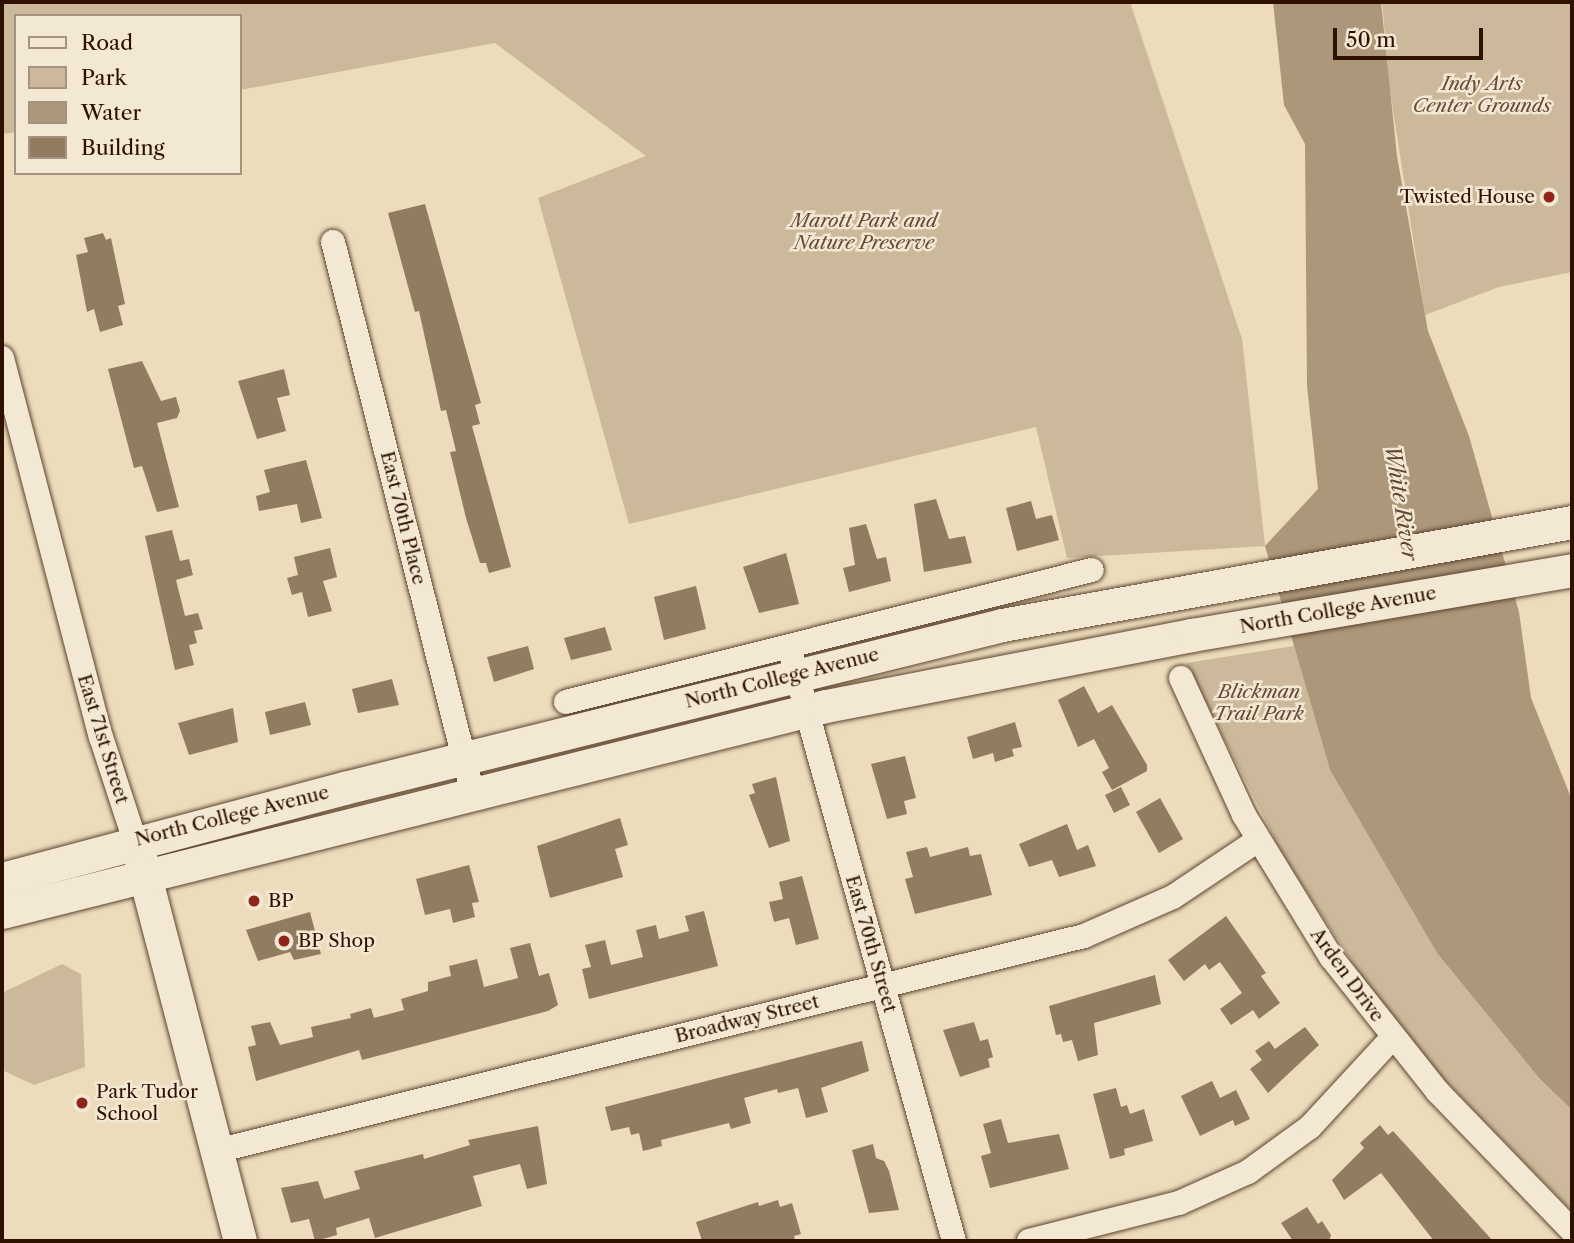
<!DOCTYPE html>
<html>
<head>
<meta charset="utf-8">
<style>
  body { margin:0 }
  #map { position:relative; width:1574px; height:1243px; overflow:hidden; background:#ecdcbb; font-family:"Libre Caslon Text",serif }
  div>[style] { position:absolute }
  .green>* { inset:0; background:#ccb99b }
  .water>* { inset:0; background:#ac977b }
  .building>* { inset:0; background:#917b61 }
  .roads { filter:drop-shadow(0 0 2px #5e442f) drop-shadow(0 0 2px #5e442f) }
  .minor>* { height:24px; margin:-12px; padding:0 12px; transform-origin:12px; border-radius:12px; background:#f3e8d3 }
  .secondary>* { height:33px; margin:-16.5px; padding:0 16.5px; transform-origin:16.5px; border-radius:16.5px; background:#f3e8d3 }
  .dots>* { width:19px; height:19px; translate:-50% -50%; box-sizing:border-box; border:4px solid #f3e8d3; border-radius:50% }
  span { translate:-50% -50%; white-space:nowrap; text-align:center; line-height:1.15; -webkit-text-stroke:5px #f3e8d3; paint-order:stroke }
  .park-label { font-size:19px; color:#664c36; font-style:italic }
  .poi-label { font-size:19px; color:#2f1100 }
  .right { translate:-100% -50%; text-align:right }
  .left { translate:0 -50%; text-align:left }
  .street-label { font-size:19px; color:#2f1100 }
  .water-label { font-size:21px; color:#614731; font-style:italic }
  .frame { position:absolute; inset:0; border:4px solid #2f1100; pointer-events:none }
  .legend { position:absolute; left:14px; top:14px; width:228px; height:161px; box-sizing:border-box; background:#f3e8d3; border:2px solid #a5927f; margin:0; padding:9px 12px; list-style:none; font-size:21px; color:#2f1100 }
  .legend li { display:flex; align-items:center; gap:14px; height:35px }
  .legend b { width:35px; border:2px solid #a5927f }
  .scale { position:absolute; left:1333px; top:28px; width:150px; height:32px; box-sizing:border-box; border:4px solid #2f1100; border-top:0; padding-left:9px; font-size:21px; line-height:24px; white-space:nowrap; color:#2f1100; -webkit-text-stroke:5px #f3e8d3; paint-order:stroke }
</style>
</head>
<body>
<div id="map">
  <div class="green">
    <div style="clip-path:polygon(2px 2px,1130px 2px,1242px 339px,1265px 546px,1067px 558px,1036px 427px,629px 524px,538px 198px,646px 156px,495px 43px,240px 90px,240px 16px,16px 16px,16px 132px,2px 134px)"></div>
    <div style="clip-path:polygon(1382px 2px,1572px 2px,1572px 272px,1499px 287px,1425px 315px,1390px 91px)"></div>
    <div style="clip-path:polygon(1294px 646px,1330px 770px,1437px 953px,1539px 1078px,1572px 1110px,1572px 1211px,1428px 1063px,1361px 976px,1282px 853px,1186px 663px)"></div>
    <div style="clip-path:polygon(62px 964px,81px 974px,85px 1067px,34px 1085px,2px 1070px,2px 993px)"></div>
  </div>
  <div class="water">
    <div style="clip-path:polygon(1273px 2px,1381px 2px,1397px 156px,1428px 331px,1469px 436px,1519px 612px,1531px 698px,1572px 800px,1572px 1110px,1539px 1078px,1437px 953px,1330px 770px,1265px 546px,1318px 489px,1307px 386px,1305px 144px,1284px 105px)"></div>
  </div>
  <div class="building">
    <div style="clip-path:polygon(425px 204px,481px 403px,475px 405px,480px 424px,472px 426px,511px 567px,489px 573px,486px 563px,480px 563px,466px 518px,450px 452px,456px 451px,446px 410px,441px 411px,419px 311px,415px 312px,388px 213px)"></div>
    <div style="clip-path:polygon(103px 233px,106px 240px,111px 238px,125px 304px,118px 306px,123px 325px,100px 332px,94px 309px,87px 312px,76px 255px,88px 252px,84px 238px)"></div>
    <div style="clip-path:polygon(142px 361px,161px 401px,176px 397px,180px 411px,177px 418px,157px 423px,179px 507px,157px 512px,142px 466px,134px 468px,108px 369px)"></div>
    <div style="clip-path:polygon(284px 369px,290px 395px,277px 398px,286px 431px,257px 439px,238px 381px)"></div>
    <div style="clip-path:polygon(306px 460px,322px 518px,301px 523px,297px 504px,259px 511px,256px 496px,270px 492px,264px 470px)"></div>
    <div style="clip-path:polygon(936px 499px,949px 539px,965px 536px,972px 563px,924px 572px,914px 504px)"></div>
    <div style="clip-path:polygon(1031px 501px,1036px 519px,1052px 515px,1059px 540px,1017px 551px,1006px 508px)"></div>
    <div style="clip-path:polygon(866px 524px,877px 559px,886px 557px,891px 581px,849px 592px,843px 568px,855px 565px,849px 528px)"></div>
    <div style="clip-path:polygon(172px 530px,180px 561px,189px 559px,193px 575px,176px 580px,185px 616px,198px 613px,203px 629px,194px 631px,197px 643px,189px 645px,194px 665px,175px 670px,145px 536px)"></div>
    <div style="clip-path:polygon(330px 548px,337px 577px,323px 581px,332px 611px,308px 617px,302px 592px,292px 595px,287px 578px,298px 575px,294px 557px)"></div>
    <div style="clip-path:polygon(786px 553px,799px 604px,759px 613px,743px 567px)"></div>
    <div style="clip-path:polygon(696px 586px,706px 629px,664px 640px,654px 597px)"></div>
    <div style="clip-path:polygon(605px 627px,612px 650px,571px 660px,564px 638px)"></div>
    <div style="clip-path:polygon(528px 646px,534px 669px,494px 682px,487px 657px)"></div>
    <div style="clip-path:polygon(392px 679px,399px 705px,358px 713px,352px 689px)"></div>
    <div style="clip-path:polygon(1084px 686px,1098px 713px,1112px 705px,1147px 765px,1147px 771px,1112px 790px,1102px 772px,1109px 768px,1094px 739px,1078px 747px,1058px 700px)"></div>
    <div style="clip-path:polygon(305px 702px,311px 725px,270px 735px,265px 712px)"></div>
    <div style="clip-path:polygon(233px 708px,238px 742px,189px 755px,178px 723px)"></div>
    <div style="clip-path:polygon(1015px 722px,1022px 747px,1012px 749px,1014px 756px,995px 762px,993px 753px,973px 759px,967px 737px)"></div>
    <div style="clip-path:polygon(905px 756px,916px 798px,904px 801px,907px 814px,887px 819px,871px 764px)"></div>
    <div style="clip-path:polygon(776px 777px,790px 841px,769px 848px,749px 795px,755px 793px,752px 784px)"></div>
    <div style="clip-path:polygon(1121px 787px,1130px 805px,1114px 813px,1105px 795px)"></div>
    <div style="clip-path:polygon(1160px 798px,1183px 839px,1159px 853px,1136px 812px)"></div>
    <div style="clip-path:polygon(620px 818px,628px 845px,615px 849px,623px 877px,550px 898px,537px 846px)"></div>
    <div style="clip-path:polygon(1067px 824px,1077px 850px,1088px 845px,1096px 866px,1059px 877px,1052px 860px,1029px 867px,1019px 844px)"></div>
    <div style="clip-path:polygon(927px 847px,930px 857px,968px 847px,970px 856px,981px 854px,992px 895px,915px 914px,905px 879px,913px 877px,906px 852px)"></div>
    <div style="clip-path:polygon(469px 865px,479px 902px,472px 903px,475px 917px,453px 923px,450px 909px,425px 915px,416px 879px)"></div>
    <div style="clip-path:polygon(802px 876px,819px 939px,796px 945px,789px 918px,774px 922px,769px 902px,783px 899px,779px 882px)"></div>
    <div style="clip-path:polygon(704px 911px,718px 966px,589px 999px,582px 969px,591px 967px,585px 945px,605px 940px,611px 965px,643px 957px,636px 930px,656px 925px,659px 939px,689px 931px,685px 916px)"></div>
    <div style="clip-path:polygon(310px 912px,321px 954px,294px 960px,290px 952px,258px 961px,246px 930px)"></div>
    <div style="clip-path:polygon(1226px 916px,1266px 973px,1261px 976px,1280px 1003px,1259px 1019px,1253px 1010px,1231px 1025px,1220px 1009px,1242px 993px,1220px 962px,1209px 970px,1205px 964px,1184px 981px,1168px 960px)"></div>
    <div style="clip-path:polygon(530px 943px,539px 976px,549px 973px,558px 1005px,548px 1011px,362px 1060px,359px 1050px,256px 1081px,248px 1047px,256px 1045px,251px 1026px,270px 1022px,280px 1045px,313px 1037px,311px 1027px,351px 1018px,350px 1014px,371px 1008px,374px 1018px,404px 1010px,401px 999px,428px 991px,428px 982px,451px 976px,449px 966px,477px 959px,484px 987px,518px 978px,510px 948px)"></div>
    <div style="clip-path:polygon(1155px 975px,1161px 1004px,1094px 1023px,1098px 1055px,1078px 1061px,1072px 1040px,1063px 1042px,1061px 1034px,1056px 1035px,1049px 1006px)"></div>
    <div style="clip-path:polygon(974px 1022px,980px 1041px,988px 1039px,993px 1057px,988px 1059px,990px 1067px,960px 1077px,943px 1030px)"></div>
    <div style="clip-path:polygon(1305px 1027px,1319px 1045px,1268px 1093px,1250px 1069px,1262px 1060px,1255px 1051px,1269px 1041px,1275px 1049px)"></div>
    <div style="clip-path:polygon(862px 1041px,869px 1071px,821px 1088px,828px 1112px,806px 1118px,798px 1088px,778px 1093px,777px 1089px,744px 1098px,751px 1123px,731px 1129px,729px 1123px,661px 1140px,662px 1146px,643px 1151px,639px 1133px,631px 1135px,629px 1127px,611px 1131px,605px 1107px)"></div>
    <div style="clip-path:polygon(1212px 1081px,1220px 1098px,1236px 1090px,1250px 1119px,1235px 1126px,1233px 1120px,1200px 1136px,1181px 1096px)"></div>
    <div style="clip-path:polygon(1116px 1088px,1121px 1107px,1127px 1105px,1130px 1114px,1144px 1109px,1153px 1141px,1124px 1149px,1125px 1155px,1110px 1159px,1093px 1094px)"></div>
    <div style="clip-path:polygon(1001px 1119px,1008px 1143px,1059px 1134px,1069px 1169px,990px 1188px,981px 1156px,991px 1153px,983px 1124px)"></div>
    <div style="clip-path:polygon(1380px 1125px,1388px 1135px,1393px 1131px,1493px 1241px,1434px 1241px,1381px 1173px,1344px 1200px,1332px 1180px,1364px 1148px,1360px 1143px)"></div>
    <div style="clip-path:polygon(538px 1126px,547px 1184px,527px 1189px,520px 1164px,473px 1176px,482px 1206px,375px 1238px,369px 1218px,336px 1228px,337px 1235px,315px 1241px,309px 1219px,291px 1223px,281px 1188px,318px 1181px,324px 1199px,360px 1189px,354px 1171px,423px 1154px,424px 1159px,470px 1145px,468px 1140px)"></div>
    <div style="clip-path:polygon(873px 1144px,876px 1158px,884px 1161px,889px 1171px,899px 1210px,869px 1213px,852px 1150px)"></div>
    <div style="clip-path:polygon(778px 1200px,780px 1207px,792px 1203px,801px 1234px,794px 1236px,795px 1241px,702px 1241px,696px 1222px,758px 1202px,759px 1206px)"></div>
    <div style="clip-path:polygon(1307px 1207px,1318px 1224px,1322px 1221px,1331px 1235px,1329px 1241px,1293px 1241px,1281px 1223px)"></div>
  </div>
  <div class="roads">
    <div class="minor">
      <div style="left:333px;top:242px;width:569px;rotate:75.77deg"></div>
      <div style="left:2px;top:358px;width:392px;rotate:75.4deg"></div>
      <div style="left:101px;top:737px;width:109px;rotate:71.9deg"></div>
      <div style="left:789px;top:647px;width:616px;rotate:74.48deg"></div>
      <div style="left:1181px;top:678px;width:151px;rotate:65.3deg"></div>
      <div style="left:1244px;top:815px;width:167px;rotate:58.5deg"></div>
      <div style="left:1331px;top:957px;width:172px;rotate:51.6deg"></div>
      <div style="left:1438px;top:1092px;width:193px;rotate:46deg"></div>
      <div style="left:566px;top:702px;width:542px;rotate:-14.09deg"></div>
      <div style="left:216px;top:1151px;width:894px;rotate:-13.91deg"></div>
      <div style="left:1084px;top:936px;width:97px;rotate:-23.7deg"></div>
      <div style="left:1173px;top:897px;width:102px;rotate:-33.8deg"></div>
      <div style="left:1029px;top:1241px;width:155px;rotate:-14.2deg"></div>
      <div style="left:1179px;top:1203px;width:76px;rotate:-24.2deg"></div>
      <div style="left:1248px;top:1172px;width:77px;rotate:-36deg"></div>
      <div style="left:1310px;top:1127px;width:121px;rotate:-47.3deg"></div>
    </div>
    <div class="secondary">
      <div style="left:140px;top:857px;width:397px;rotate:75.4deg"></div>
      <div style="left:2px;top:879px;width:354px;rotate:-14.9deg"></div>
      <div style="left:344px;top:788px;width:678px;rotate:-13.91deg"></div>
      <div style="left:1002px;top:625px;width:579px;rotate:-10.24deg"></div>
      <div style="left:2px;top:912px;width:849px;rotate:-14.04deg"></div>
      <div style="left:826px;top:706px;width:373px;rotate:-11deg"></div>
      <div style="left:1192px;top:635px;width:386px;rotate:-9.7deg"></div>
    </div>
  </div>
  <div class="dots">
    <div style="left:1549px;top:197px;background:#8f2418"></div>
    <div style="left:254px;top:901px;background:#8f2418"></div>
    <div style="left:284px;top:941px;background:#8f2418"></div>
    <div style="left:82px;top:1103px;background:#8f2418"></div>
  </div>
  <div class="park-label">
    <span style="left:1482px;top:95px">Indy Arts<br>Center Grounds</span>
    <span style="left:864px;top:232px">Marott Park and<br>Nature Preserve</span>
    <span style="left:1259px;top:703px">Blickman<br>Trail Park</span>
  </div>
  <div class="poi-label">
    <span class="right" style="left:1535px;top:197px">Twisted House</span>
    <span class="left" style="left:268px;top:901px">BP</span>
    <span class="left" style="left:298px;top:941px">BP Shop</span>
    <span class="left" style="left:96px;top:1103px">Park Tudor<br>School</span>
  </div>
  <div class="street-label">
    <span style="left:403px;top:518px;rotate:76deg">East 70th Place</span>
    <span style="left:1338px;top:610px;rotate:-10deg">North College Avenue</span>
    <span style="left:782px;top:678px;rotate:-14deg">North College Avenue</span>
    <span style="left:103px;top:739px;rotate:73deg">East 71st Street</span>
    <span style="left:232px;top:816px;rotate:-14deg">North College Avenue</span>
    <span style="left:871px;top:944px;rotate:74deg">East 70th Street</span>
    <span style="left:1347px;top:975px;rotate:54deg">Arden Drive</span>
    <span style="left:747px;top:1019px;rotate:-14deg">Broadway Street</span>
  </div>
  <div class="water-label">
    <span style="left:1401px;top:503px;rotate:81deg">White River</span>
  </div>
  <div class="frame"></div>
  <ul class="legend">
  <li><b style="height:9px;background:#f3e8d3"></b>Road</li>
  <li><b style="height:19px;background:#ccb99b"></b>Park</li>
  <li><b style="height:19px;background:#ac977b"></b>Water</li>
  <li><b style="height:19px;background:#917b61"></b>Building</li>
  </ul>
  <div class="scale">50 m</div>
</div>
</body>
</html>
